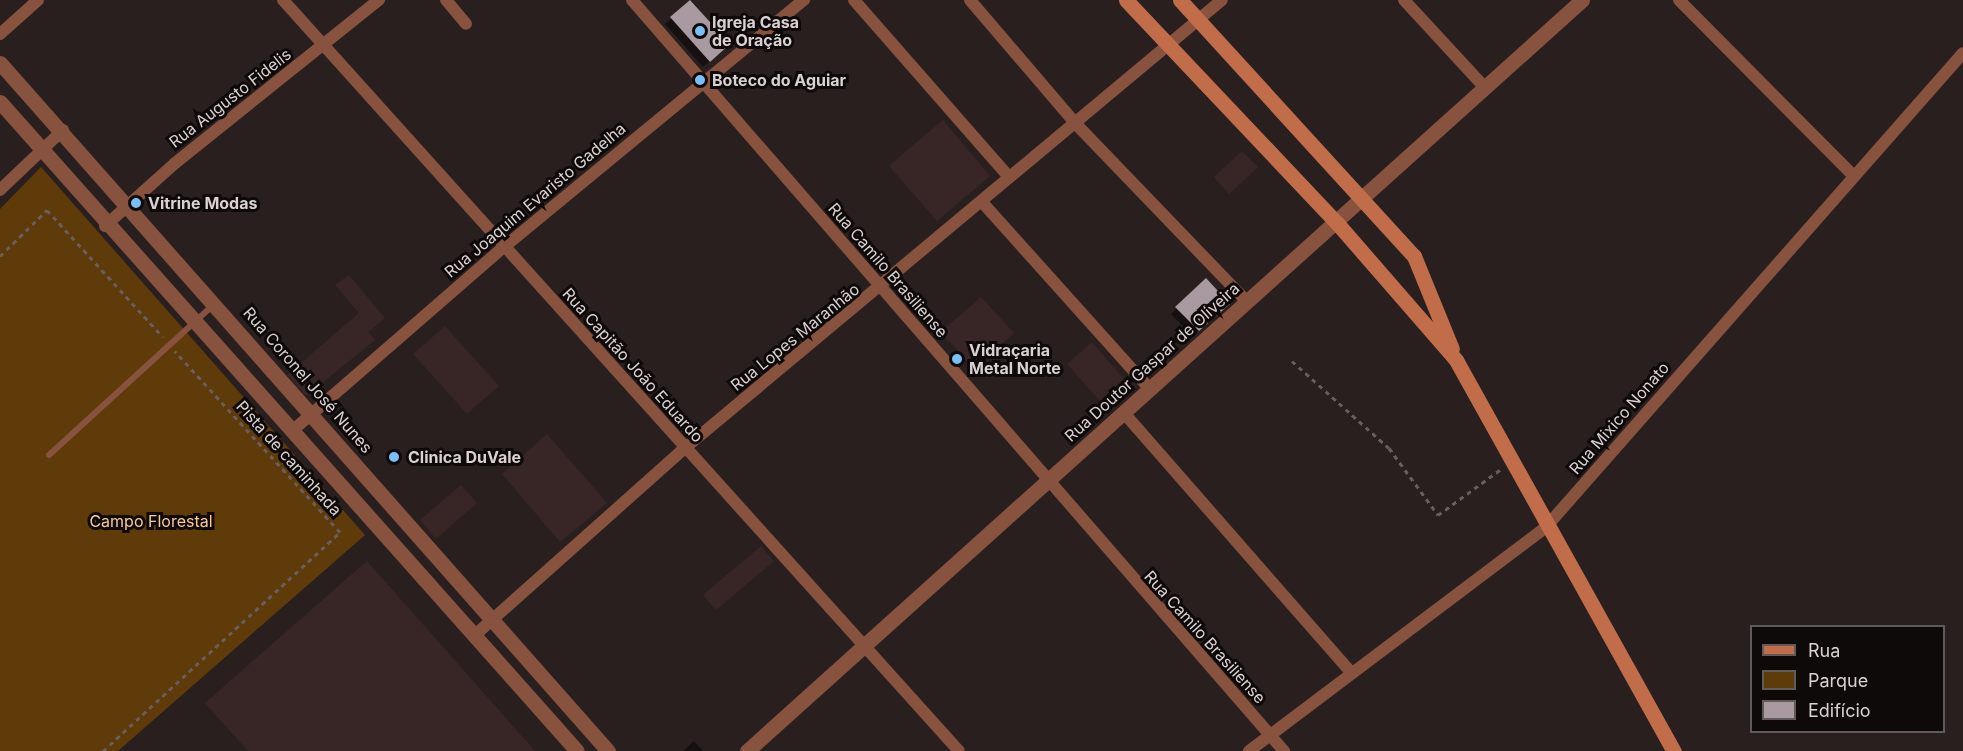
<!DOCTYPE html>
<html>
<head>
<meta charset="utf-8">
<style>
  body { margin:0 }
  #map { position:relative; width:1963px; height:751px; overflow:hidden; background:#2a1f1f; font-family:Inter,sans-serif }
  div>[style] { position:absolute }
  .built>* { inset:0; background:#382626 }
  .green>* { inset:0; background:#5e3b08 }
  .shadow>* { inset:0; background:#0007 }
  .building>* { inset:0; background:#a89aa0 }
  .path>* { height:3px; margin-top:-1.5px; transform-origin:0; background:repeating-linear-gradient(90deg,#685e5e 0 4.5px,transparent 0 9px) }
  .service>* { height:6px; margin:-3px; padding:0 3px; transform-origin:3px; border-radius:3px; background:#88533e }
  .minor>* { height:12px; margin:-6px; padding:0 6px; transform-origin:6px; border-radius:6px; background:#88533e }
  .tertiary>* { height:15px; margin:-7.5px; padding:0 7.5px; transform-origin:7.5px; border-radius:7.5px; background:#88533e }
  .secondary>* { height:15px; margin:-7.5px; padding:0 7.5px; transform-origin:7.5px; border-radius:7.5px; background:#c26d4a }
  .dots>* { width:16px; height:16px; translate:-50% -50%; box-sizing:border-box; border:3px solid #0f0a0a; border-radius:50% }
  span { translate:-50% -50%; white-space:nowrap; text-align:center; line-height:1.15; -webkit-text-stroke:6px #0f0a0a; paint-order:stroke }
  .poi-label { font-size:16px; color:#dad1d2; font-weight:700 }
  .left { translate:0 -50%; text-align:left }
  .street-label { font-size:16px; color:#dad1d2 }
  .park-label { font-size:16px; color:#f8c994 }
  .legend { position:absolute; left:1750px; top:625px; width:195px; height:108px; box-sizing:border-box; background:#0f0a0a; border:2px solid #605a5a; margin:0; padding:8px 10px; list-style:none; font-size:18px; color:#dad1d2 }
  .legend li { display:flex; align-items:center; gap:12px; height:30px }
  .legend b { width:30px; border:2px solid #605a5a }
</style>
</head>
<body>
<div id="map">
  <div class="built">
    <div style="clip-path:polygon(943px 120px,990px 176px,937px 221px,889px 166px)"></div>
    <div style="clip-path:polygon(1242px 151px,1258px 167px,1229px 194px,1214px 177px)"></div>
    <div style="clip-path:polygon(349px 275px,385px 318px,368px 332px,375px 340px,306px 396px,287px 375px,359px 313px,335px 285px)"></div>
    <div style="clip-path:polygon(981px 297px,1014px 333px,974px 369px,941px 332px)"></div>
    <div style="clip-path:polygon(445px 326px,499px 386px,467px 414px,413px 354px)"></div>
    <div style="clip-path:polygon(1092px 342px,1132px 388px,1107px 409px,1067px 364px)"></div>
    <div style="clip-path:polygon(547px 434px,607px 503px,560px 542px,502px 474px)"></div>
    <div style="clip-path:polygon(461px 485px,477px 503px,436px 539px,420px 520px)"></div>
    <div style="clip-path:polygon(761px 546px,774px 561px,716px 610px,703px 595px)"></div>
    <div style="clip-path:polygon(367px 561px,511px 724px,535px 751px,248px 751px,205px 703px)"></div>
  </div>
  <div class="green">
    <div style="clip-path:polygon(41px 167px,365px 535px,118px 751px,0 751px,0 209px)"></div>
  </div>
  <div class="shadow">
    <div style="clip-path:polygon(692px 1px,728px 44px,703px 67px,665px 24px)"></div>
    <div style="clip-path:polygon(1205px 280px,1222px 310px,1192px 336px,1171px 314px)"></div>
    <div style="clip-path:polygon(694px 741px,703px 751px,683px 751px)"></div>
  </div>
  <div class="building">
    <div style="clip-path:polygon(690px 0,730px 44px,710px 62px,670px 17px)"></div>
    <div style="clip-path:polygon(1206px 278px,1230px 304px,1199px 331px,1175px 307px)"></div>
  </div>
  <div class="path">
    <div style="left:0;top:256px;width:66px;rotate:-44.4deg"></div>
    <div style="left:47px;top:210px;width:172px;rotate:47.6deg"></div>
    <div style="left:1292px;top:361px;width:130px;rotate:41.9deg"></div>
    <div style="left:1389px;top:448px;width:83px;rotate:53.8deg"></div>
    <div style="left:1438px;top:515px;width:78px;rotate:-36.1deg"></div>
    <div style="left:103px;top:751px;width:323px;rotate:-42.7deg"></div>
    <div style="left:340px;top:532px;width:245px;rotate:-132.4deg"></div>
  </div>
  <div class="service">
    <div style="left:49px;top:455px;width:222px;rotate:-42.4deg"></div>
  </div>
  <div class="minor">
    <div style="left:283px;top:0;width:1010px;rotate:48.01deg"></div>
    <div style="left:446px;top:0;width:31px;rotate:50deg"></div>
    <div style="left:632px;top:0;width:995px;rotate:49.04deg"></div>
    <div style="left:854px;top:0;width:235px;rotate:48.8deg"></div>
    <div style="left:970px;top:0;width:162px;rotate:49.5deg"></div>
    <div style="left:1075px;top:123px;width:248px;rotate:46.1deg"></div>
    <div style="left:1404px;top:0;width:121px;rotate:47.3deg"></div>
    <div style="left:1679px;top:0;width:248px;rotate:45.2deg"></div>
    <div style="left:0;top:34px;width:51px;rotate:-41.8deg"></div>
    <div style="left:0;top:190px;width:87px;rotate:-43.6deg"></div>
    <div style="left:982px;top:202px;width:251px;rotate:48.1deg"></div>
    <div style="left:105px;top:226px;width:93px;rotate:-41.9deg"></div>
    <div style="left:174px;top:164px;width:263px;rotate:-38.7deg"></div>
    <div style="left:1124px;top:413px;width:346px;rotate:48.8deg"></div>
    <div style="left:292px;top:431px;width:281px;rotate:-41deg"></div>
    <div style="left:504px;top:247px;width:389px;rotate:-39.5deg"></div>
    <div style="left:475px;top:635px;width:281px;rotate:-41.7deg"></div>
    <div style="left:685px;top:448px;width:699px;rotate:-39.84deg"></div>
    <div style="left:1249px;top:751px;width:372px;rotate:-37deg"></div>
    <div style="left:1546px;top:527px;width:631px;rotate:-48.66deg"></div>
  </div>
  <div class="tertiary">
    <div style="left:0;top:63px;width:918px;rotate:48.53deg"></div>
    <div style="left:0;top:102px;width:868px;rotate:48.36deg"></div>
    <div style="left:747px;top:751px;width:1123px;rotate:-41.97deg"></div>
  </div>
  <div class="secondary">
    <div style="left:1126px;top:0;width:307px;rotate:46.6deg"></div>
    <div style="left:1337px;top:223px;width:181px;rotate:49deg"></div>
    <div style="left:1456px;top:360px;width:448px;rotate:60.9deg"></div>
    <div style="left:1180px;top:0;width:347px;rotate:47.6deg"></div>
    <div style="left:1414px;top:256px;width:100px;rotate:67.8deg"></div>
  </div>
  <div class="dots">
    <div style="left:700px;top:31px;background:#7abff8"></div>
    <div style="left:700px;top:80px;background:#7abff8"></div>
    <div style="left:136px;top:203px;background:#7abff8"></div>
    <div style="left:957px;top:359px;background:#7abff8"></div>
    <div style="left:394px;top:457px;background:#7abff8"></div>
  </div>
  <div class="poi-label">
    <span class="left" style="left:712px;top:31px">Igreja Casa<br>de Oração</span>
    <span class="left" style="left:712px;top:80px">Boteco do Aguiar</span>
    <span class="left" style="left:148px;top:203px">Vitrine Modas</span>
    <span class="left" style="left:969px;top:359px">Vidraçaria<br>Metal Norte</span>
    <span class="left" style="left:408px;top:457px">Clinica DuVale</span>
  </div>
  <div class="street-label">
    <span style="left:230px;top:98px;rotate:-38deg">Rua Augusto Fidelis</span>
    <span style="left:535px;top:200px;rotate:-40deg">Rua Joaquim Evaristo Gadelha</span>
    <span style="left:888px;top:270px;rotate:49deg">Rua Camilo Brasiliense</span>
    <span style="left:795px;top:337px;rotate:-39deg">Rua Lopes Maranhão</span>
    <span style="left:1152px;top:362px;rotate:-42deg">Rua Doutor Gaspar de Oliveira</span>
    <span style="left:633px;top:365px;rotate:48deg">Rua Capitão João Eduardo</span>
    <span style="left:308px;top:380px;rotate:49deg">Rua Coronel José Nunes</span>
    <span style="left:1619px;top:418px;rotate:-49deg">Rua Mixico Nonato</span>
    <span style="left:289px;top:458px;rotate:48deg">Pista de caminhada</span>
    <span style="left:1205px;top:637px;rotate:48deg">Rua Camilo Brasiliense</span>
  </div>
  <div class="park-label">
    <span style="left:151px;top:521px">Campo Florestal</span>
  </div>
  <ul class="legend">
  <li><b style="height:8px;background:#c26d4a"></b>Rua</li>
  <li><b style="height:16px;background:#5e3b08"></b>Parque</li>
  <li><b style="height:16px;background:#a89aa0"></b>Edifício</li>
  </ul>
</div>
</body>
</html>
